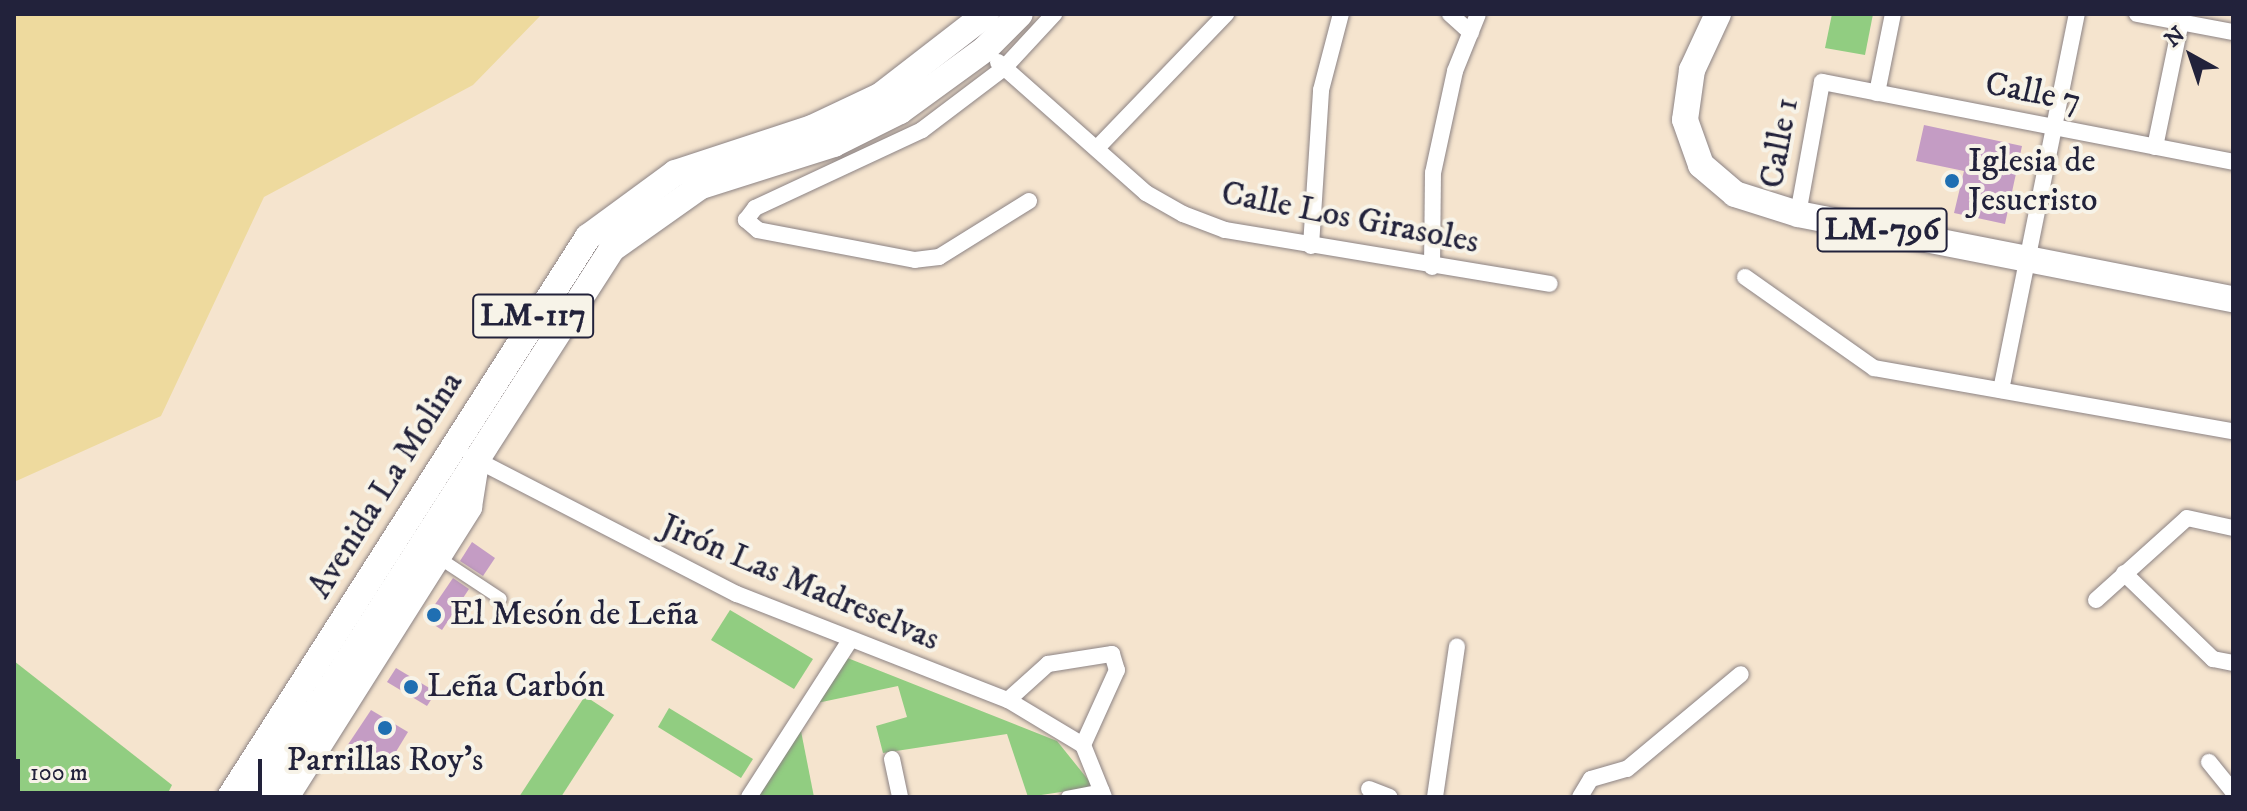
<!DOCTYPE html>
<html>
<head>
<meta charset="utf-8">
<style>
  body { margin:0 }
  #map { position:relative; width:2247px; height:811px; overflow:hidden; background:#f5e4ce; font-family:"IM FELL DW Pica",serif }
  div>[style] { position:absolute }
  .green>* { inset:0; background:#91cd81 }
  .sand>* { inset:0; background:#eeda9e }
  .building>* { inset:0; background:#c49cc4 }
  .roads { filter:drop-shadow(0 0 2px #8c8384) drop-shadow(0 0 2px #8c8384) }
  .pedestrian>* { height:12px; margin:-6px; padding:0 6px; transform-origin:6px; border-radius:6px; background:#fff }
  .minor>* { height:16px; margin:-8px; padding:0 8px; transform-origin:8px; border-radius:8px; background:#fff }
  .primary>* { height:26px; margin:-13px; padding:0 13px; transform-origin:13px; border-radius:13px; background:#fff }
  .dots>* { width:22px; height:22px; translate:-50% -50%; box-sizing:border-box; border:4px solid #f7f3e8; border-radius:50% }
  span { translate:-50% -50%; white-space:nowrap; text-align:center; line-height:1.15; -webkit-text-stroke:8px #f7f3e8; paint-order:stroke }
  .shield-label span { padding:2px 6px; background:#f7f3e8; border:2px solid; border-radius:6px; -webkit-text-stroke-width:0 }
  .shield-label { font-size:32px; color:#22223b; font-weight:700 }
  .street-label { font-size:34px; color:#22223b }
  .poi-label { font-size:34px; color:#22223b }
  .left { translate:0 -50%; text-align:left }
  .frame { position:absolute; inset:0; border:16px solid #22223b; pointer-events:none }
  .north { position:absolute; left:2151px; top:16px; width:80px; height:80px; -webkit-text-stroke:6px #f7f3e8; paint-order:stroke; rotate:320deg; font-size:22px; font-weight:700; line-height:32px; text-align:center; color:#22223b }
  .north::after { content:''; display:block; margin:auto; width:28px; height:36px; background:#22223b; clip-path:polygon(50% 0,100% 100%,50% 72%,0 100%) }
  .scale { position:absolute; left:16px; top:759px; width:246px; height:36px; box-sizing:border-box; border:4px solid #22223b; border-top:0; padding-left:10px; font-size:24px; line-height:28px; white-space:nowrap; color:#22223b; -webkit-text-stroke:6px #f7f3e8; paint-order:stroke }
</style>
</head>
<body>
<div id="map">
  <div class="green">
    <div style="clip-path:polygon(1832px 14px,1873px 14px,1865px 55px,1825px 48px)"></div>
    <div style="clip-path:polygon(730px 610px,813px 659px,794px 689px,711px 640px)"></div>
    <div style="clip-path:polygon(845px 657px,1057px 741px,1094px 787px,1028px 797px,1007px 734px,883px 753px,876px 726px,907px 717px,898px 686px,817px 703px)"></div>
    <div style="clip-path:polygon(14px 661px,172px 785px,166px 797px,14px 797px)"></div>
    <div style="clip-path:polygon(585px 696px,614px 715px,561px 797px,519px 797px)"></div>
    <div style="clip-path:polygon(669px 708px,753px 759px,741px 778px,658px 727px)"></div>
    <div style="clip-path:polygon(800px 726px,814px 797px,755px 797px)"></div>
  </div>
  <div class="sand">
    <div style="clip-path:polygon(14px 14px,542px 14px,473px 85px,264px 197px,161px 416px,14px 482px)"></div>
  </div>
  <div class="building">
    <div style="clip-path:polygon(1924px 125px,2022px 146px,2005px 224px,1954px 213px,1964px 171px,1916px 161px)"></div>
    <div style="clip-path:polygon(472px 542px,495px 558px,483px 576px,460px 561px)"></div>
    <div style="clip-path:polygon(453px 578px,469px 589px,442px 630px,425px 619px)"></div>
    <div style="clip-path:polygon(396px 668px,436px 692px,427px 706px,387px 682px)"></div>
    <div style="clip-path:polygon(371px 710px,408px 732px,383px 773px,345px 749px)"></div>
  </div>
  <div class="roads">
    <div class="pedestrian">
      <div style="left:439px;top:558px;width:74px;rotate:33.5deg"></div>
      <div style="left:1067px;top:797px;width:37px;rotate:-11deg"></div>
    </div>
    <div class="minor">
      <div style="left:1450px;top:14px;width:28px;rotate:42deg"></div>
      <div style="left:2137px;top:14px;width:98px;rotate:10.6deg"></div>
      <div style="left:998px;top:62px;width:198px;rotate:41.5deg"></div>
      <div style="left:1146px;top:193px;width:43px;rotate:29.6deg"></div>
      <div style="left:1183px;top:214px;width:45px;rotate:20.9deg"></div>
      <div style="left:1225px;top:230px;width:329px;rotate:9.4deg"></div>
      <div style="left:1877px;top:93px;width:81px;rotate:-78.6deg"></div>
      <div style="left:1098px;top:147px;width:185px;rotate:-46.1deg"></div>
      <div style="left:2155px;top:147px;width:128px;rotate:-78.3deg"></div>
      <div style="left:1029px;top:201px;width:106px;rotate:148.1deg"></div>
      <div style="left:939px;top:257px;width:24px;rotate:173deg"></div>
      <div style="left:915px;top:260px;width:160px;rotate:-169.2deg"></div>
      <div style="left:758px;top:230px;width:16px;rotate:-140deg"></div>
      <div style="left:746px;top:220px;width:15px;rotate:-53deg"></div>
      <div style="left:755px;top:208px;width:184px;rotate:-25deg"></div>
      <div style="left:922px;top:130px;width:103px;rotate:-37.1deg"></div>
      <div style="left:1004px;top:68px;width:74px;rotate:-47.2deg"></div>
      <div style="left:1798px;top:214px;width:134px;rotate:-79.7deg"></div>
      <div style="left:1822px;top:82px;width:419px;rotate:11deg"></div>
      <div style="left:1311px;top:246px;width:156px;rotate:-86.3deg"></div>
      <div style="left:1321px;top:90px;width:79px;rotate:-75.3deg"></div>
      <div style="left:1432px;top:267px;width:94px;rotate:-89.4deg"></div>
      <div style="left:1433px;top:173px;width:104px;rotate:-77.8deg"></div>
      <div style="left:1455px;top:71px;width:61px;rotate:-68deg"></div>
      <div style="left:1745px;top:277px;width:158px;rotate:35.2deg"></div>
      <div style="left:1874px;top:368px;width:364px;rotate:10deg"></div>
      <div style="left:2001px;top:390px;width:384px;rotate:-78.6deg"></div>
      <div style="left:471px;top:457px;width:299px;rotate:27.3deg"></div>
      <div style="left:737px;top:594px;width:291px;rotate:21.4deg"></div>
      <div style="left:1008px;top:700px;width:87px;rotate:31deg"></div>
      <div style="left:1083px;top:745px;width:56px;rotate:68deg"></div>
      <div style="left:2124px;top:573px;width:124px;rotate:44deg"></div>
      <div style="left:2213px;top:659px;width:20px;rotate:11deg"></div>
      <div style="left:2096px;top:600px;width:122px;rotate:-42deg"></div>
      <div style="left:2187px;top:518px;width:47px;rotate:12.3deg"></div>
      <div style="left:1008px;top:700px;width:54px;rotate:-42deg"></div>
      <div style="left:1048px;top:664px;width:65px;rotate:-8.9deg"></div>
      <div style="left:1112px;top:654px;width:17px;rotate:73deg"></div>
      <div style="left:1117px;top:670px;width:82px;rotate:114.4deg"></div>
      <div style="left:892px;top:759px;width:39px;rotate:78deg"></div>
      <div style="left:2209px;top:762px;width:38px;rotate:51deg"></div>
      <div style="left:1369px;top:789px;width:22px;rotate:21deg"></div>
      <div style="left:749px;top:797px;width:184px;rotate:-57.2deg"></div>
      <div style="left:1435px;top:797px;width:152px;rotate:-81.7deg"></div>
      <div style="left:1580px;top:797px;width:21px;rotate:-59deg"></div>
      <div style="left:1591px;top:779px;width:37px;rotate:-16deg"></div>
      <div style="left:1627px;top:769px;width:148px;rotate:-39.8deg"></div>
    </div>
    <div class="primary">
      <div style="left:1718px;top:14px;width:62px;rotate:114.9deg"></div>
      <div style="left:1692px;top:70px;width:50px;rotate:98deg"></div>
      <div style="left:1685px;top:120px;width:48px;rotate:70.4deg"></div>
      <div style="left:1701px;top:165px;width:45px;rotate:40.5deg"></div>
      <div style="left:1735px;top:194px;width:66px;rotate:17.6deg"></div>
      <div style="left:1798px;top:214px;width:443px;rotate:11.1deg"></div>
      <div style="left:230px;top:797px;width:665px;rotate:-57.41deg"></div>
      <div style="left:588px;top:237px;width:108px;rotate:-36.3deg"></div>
      <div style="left:675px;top:173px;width:144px;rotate:-18.2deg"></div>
      <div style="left:812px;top:128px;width:75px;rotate:-25.2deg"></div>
      <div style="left:880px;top:96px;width:134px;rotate:-37.7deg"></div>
      <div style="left:260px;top:797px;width:651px;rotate:-57.29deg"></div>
      <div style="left:612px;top:249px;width:109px;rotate:-35.3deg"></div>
      <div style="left:701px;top:186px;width:139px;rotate:-17.5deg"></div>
      <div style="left:834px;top:144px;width:74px;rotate:-26.6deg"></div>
      <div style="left:900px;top:111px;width:105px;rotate:-36.1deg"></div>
      <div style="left:985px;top:49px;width:49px;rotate:-45deg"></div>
      <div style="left:286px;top:797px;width:343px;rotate:-57.7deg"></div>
      <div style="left:469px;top:507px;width:37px;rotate:-81deg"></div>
    </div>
  </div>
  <div class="dots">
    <div style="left:1952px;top:181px;background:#1f6fb2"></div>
    <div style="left:434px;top:615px;background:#1f6fb2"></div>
    <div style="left:411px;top:687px;background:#1f6fb2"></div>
    <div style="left:385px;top:728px;background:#1f6fb2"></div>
  </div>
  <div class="shield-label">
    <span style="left:1882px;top:230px">LM-796</span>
    <span style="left:533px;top:316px">LM-117</span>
  </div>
  <div class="street-label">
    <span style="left:2033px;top:93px;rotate:11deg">Calle 7</span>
    <span style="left:1780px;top:143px;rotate:-80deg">Calle 1</span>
    <span style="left:1350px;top:218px;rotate:11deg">Calle Los Girasoles</span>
    <span style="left:386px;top:485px;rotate:-58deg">Avenida La Molina</span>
    <span style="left:800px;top:583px;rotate:23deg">Jirón Las Madreselvas</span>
  </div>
  <div class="poi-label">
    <span class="left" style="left:1968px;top:181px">Iglesia de<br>Jesucristo</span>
    <span class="left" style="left:450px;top:615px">El Mesón de Leña</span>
    <span class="left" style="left:427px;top:687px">Leña Carbón</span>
    <span style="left:385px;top:761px">Parrillas Roy's</span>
  </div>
  <div class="frame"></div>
  <div class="north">N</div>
  <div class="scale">100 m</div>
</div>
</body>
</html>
